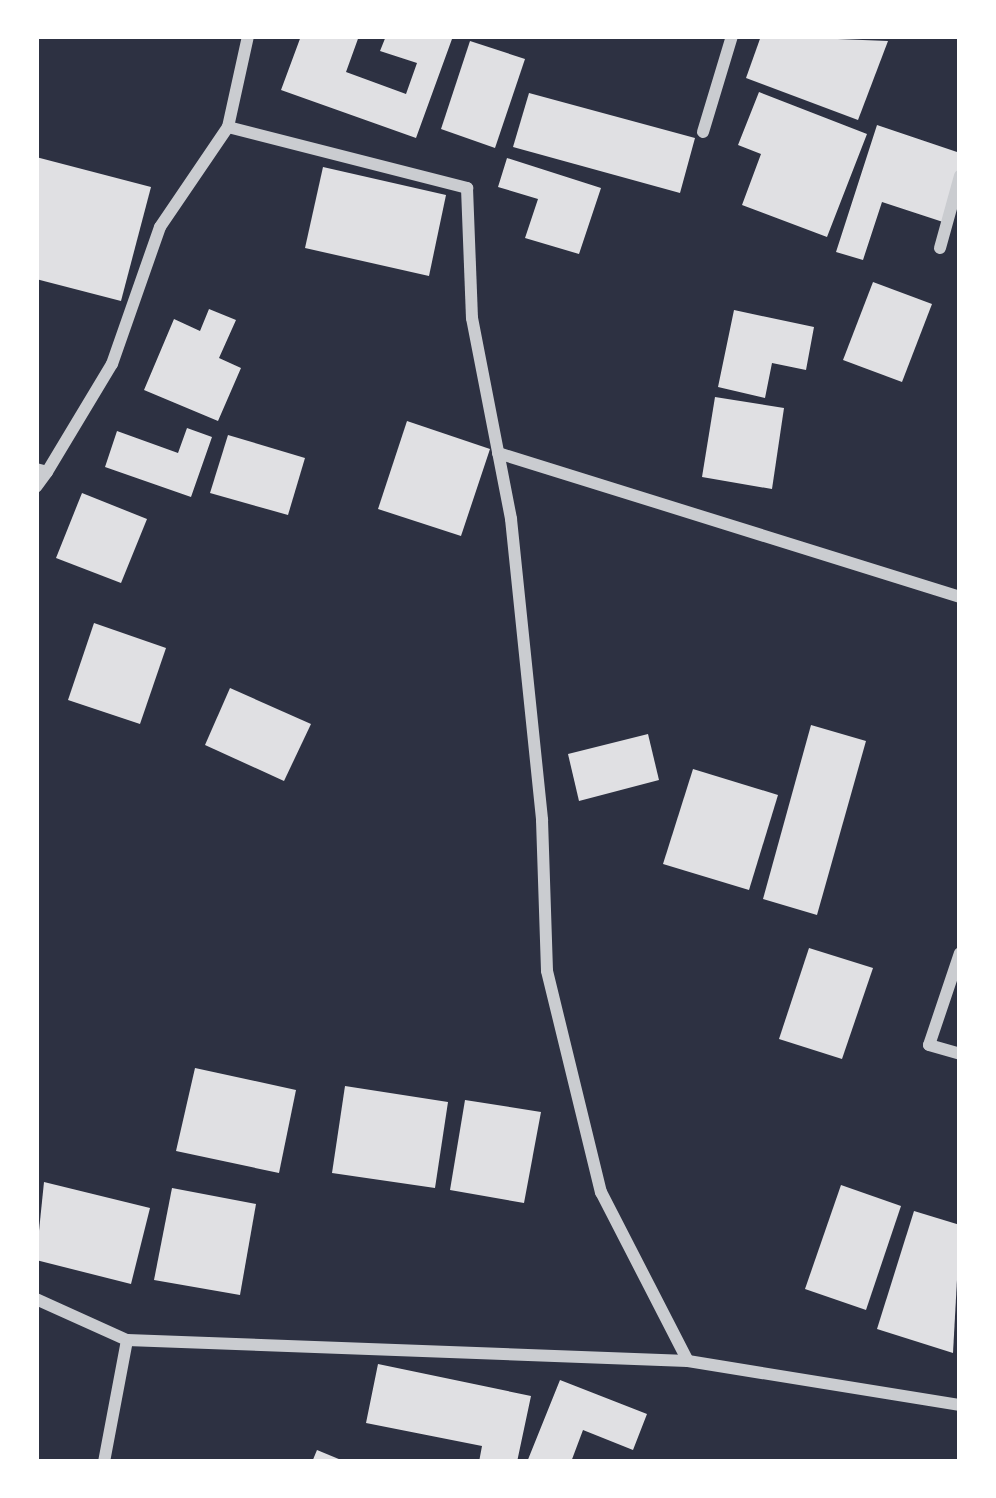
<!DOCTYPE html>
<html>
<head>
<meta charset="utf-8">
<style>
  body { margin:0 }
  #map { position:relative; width:996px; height:1498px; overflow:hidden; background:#2d3142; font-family:"Noto Serif",serif }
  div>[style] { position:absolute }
  .building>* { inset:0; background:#e0e0e3 }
  .minor>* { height:12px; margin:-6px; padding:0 6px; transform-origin:6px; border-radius:6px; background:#caccd0 }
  span { translate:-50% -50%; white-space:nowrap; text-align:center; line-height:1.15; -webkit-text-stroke:12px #fff; paint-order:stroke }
  .frame { position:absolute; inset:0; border:39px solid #fff; pointer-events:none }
</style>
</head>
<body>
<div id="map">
  <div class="building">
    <div style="clip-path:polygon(301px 36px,359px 36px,346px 72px,406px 94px,417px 63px,380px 51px,386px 36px,452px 39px,416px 138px,281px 90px)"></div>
    <div style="clip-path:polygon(761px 36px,888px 41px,858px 120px,746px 78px)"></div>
    <div style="clip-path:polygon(470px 41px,525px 59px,495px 148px,441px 129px)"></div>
    <div style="clip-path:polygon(759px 92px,867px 134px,827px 237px,742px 205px,761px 154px,738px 145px)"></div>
    <div style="clip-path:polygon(529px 93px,695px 138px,680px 193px,513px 147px)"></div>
    <div style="clip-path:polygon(877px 125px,960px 153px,960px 172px,943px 222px,882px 202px,863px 260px,836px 252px)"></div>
    <div style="clip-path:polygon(36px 157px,151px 187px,121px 301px,36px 279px)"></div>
    <div style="clip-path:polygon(507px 158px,601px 188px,579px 254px,525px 238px,538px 199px,498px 187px)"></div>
    <div style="clip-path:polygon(323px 167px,446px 195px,429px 276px,305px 248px)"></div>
    <div style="clip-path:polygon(873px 282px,932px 304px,902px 382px,843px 360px)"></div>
    <div style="clip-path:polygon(209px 309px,236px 320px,219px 358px,241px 368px,218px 421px,144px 390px,174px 319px,200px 331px)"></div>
    <div style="clip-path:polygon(734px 310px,814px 327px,806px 370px,772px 363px,765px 398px,718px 387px)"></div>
    <div style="clip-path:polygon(715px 397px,784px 408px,772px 489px,702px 477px)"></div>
    <div style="clip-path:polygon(407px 421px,490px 449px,461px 536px,378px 509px)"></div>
    <div style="clip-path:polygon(187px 428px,212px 437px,191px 497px,105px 467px,117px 431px,178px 453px)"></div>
    <div style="clip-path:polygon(228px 435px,305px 458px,288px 515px,210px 493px)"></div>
    <div style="clip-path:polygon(82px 493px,147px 519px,121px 583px,56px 558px)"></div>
    <div style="clip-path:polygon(94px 623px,166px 648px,140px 724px,68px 700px)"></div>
    <div style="clip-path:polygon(230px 688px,311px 724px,284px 781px,205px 745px)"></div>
    <div style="clip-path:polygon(811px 725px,866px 741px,817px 915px,763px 899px)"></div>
    <div style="clip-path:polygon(648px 734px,659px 780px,579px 801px,568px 754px)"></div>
    <div style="clip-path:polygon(693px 769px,778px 795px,749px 890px,663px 864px)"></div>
    <div style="clip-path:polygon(809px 948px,873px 968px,842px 1059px,779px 1039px)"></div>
    <div style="clip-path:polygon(195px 1068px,296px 1090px,279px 1173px,176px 1151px)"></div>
    <div style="clip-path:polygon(345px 1086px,448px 1102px,435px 1188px,332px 1173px)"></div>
    <div style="clip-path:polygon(465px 1100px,541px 1112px,524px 1203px,450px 1190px)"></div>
    <div style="clip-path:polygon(44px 1182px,150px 1208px,131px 1284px,36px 1260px)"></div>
    <div style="clip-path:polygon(841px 1185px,901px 1206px,866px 1310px,805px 1289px)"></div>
    <div style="clip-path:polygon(172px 1188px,256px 1204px,240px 1295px,154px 1280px)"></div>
    <div style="clip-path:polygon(914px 1211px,960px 1225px,953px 1353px,877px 1329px)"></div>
    <div style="clip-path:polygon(378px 1364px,531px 1396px,517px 1462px,479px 1462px,482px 1446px,366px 1423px)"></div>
    <div style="clip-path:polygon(560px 1380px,647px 1414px,633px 1450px,583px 1430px,571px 1462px,527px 1462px)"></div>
    <div style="clip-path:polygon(317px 1450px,346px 1462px,312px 1462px)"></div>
  </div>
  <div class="minor">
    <div style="left:228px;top:127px;width:247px;rotate:14.3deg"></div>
    <div style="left:467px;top:188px;width:130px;rotate:87.8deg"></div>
    <div style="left:472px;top:318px;width:205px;rotate:79deg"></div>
    <div style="left:511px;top:519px;width:303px;rotate:84.1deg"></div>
    <div style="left:542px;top:820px;width:151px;rotate:88.1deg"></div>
    <div style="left:547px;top:971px;width:228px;rotate:76.3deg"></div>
    <div style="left:601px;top:1192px;width:190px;rotate:62.8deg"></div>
    <div style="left:703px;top:132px;width:100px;rotate:-73.2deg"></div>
    <div style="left:940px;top:248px;width:75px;rotate:-74.5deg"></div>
    <div style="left:498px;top:453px;width:484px;rotate:17.3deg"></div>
    <div style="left:36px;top:469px;width:11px;rotate:15deg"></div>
    <div style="left:47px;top:472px;width:126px;rotate:-59deg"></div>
    <div style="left:112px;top:364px;width:145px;rotate:-70.7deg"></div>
    <div style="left:160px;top:227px;width:121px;rotate:-55.8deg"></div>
    <div style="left:228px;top:127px;width:93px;rotate:-77.6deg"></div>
    <div style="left:36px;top:487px;width:19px;rotate:-54deg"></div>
    <div style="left:960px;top:953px;width:97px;rotate:108.6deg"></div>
    <div style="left:929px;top:1045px;width:32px;rotate:16deg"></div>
    <div style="left:36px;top:1299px;width:100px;rotate:24.3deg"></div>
    <div style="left:127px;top:1340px;width:561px;rotate:2.14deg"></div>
    <div style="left:688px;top:1361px;width:276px;rotate:9.2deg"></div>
    <div style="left:104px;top:1462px;width:124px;rotate:-79.3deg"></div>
  </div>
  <div class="frame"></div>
</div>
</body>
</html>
